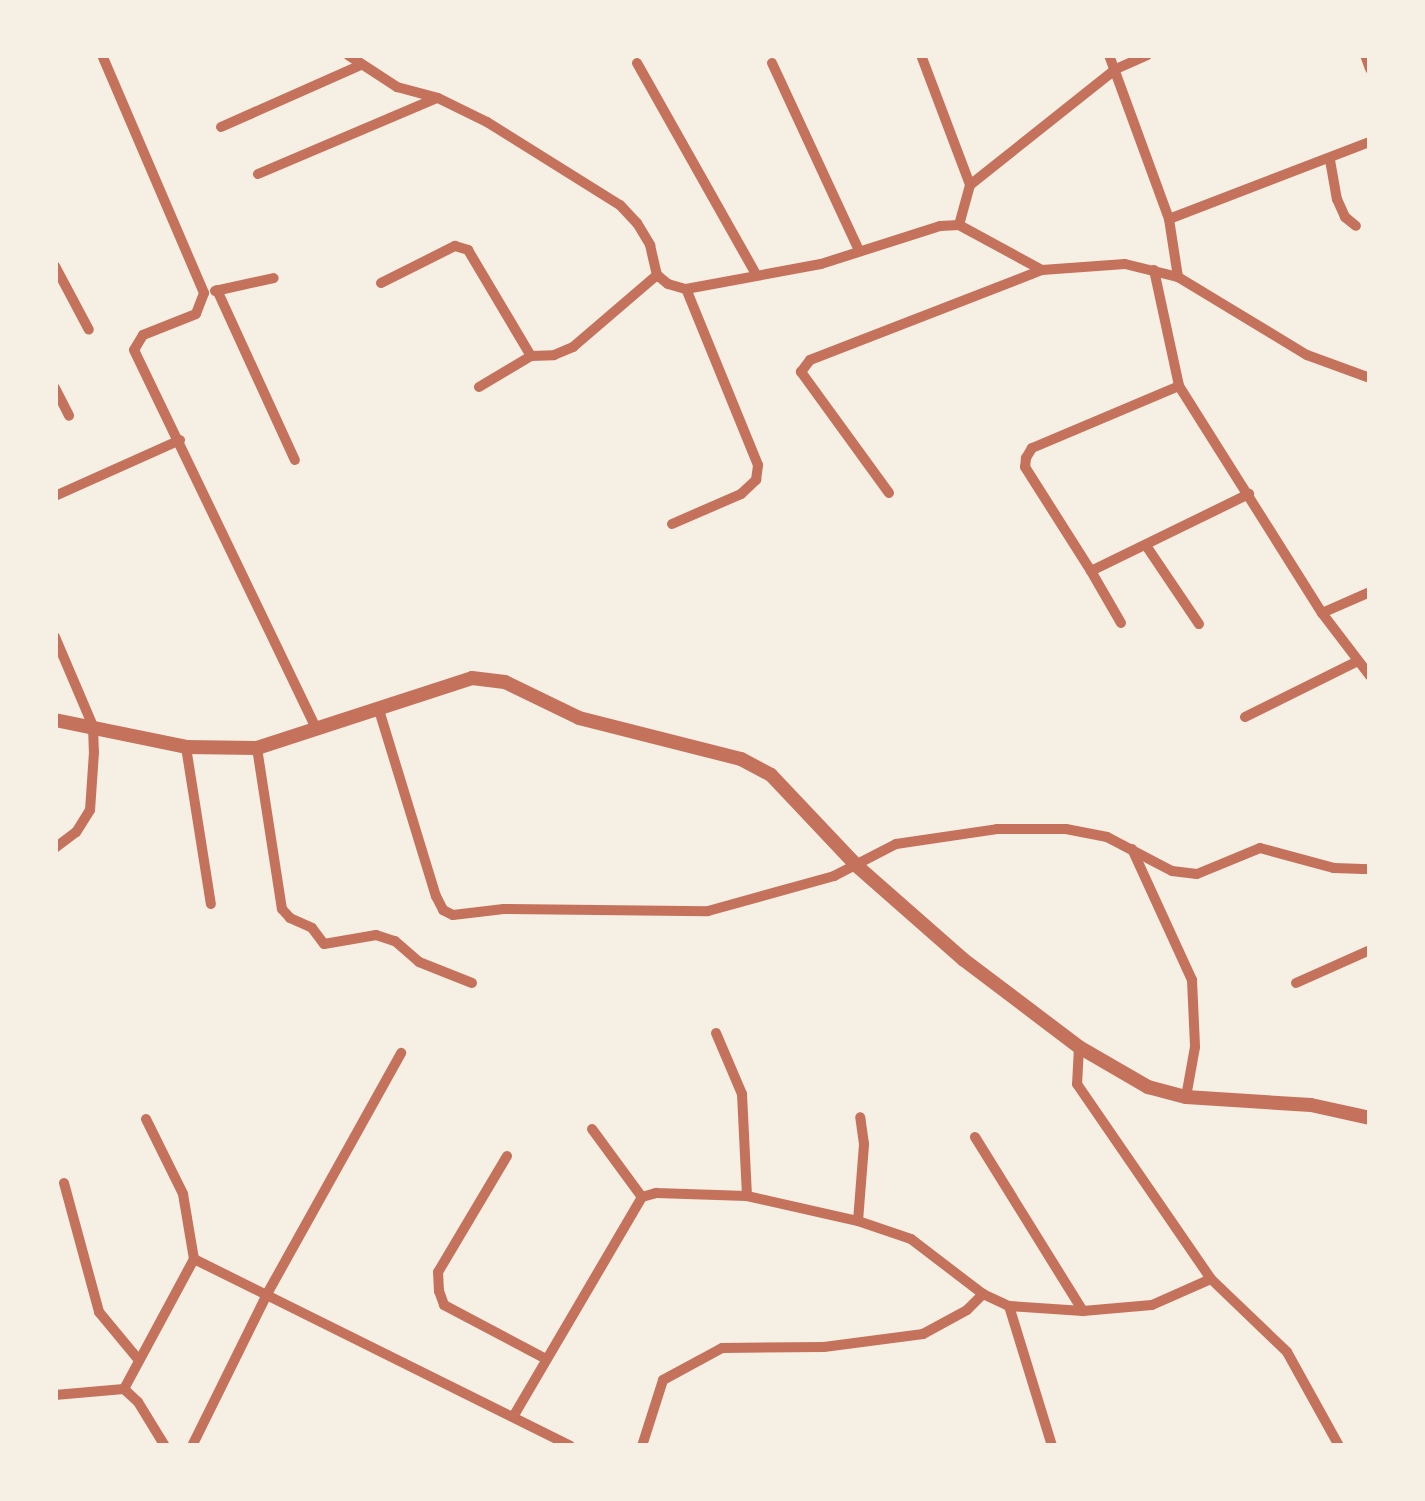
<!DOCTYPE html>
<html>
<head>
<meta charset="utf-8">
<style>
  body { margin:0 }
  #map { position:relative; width:1425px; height:1501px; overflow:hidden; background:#f6efe4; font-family:"Exo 2",sans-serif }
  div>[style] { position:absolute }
  .minor>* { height:10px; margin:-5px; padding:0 5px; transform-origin:5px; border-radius:5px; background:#c5725c }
  .tertiary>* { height:14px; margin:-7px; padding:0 7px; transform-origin:7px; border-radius:7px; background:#c5725c }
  span { translate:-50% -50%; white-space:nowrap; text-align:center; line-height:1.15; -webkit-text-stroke:10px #f6efe4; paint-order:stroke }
  .frame { position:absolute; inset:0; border:58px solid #f6efe4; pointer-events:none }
</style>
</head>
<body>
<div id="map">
  <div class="minor">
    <div style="left:102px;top:55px;width:259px;rotate:66.8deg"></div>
    <div style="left:204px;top:293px;width:22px;rotate:111deg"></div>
    <div style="left:196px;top:314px;width:57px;rotate:158.4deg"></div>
    <div style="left:143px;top:335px;width:17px;rotate:121deg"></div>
    <div style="left:134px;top:350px;width:422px;rotate:64.3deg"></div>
    <div style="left:348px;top:55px;width:59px;rotate:33.1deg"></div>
    <div style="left:397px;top:87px;width:42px;rotate:15deg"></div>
    <div style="left:438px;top:98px;width:55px;rotate:26.1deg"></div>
    <div style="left:487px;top:122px;width:157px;rotate:32deg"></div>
    <div style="left:620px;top:205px;width:25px;rotate:47deg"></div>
    <div style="left:637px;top:223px;width:26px;rotate:59deg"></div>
    <div style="left:650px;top:245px;width:31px;rotate:77deg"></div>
    <div style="left:657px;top:275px;width:14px;rotate:39deg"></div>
    <div style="left:668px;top:284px;width:19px;rotate:16deg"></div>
    <div style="left:686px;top:289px;width:137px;rotate:-10.5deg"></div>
    <div style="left:821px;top:264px;width:125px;rotate:-17.7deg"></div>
    <div style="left:940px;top:226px;width:19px;rotate:-3deg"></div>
    <div style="left:959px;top:225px;width:94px;rotate:28.5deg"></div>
    <div style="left:921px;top:55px;width:139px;rotate:69.3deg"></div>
    <div style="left:1109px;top:55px;width:175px;rotate:69.9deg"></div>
    <div style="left:1169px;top:219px;width:59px;rotate:81.2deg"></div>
    <div style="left:1365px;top:55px;width:15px;rotate:70deg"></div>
    <div style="left:637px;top:63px;width:242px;rotate:60.6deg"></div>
    <div style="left:772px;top:63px;width:206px;rotate:65.1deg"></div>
    <div style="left:221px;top:127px;width:153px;rotate:-23.9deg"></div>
    <div style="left:1330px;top:160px;width:40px;rotate:80deg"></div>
    <div style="left:1337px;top:199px;width:20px;rotate:66deg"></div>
    <div style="left:1345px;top:217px;width:14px;rotate:39deg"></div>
    <div style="left:258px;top:174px;width:194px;rotate:-23deg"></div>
    <div style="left:1169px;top:219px;width:215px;rotate:-21deg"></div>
    <div style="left:959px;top:225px;width:41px;rotate:-74.6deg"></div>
    <div style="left:970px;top:185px;width:186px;rotate:-38.5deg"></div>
    <div style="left:1116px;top:69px;width:34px;rotate:-24deg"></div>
    <div style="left:55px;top:266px;width:72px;rotate:62deg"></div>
    <div style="left:1154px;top:270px;width:119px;rotate:77.8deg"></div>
    <div style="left:1179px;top:386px;width:268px;rotate:57.8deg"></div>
    <div style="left:1322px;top:613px;width:79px;rotate:52.7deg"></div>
    <div style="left:381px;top:283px;width:83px;rotate:-26.6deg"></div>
    <div style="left:455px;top:246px;width:14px;rotate:17deg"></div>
    <div style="left:468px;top:250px;width:123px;rotate:59.3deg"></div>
    <div style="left:217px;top:290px;width:187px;rotate:65.4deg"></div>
    <div style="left:215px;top:291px;width:60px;rotate:-12.4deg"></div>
    <div style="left:1179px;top:386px;width:160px;rotate:157.1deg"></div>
    <div style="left:1032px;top:448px;width:12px;rotate:121deg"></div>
    <div style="left:1026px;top:458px;width:9px;rotate:96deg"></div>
    <div style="left:1025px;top:467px;width:123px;rotate:57.6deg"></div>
    <div style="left:1091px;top:571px;width:176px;rotate:-26deg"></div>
    <div style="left:479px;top:387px;width:61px;rotate:-30.8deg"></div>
    <div style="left:531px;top:356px;width:23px;rotate:-2deg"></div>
    <div style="left:554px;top:355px;width:21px;rotate:-23deg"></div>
    <div style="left:573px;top:347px;width:111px;rotate:-40.6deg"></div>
    <div style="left:55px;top:388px;width:31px;rotate:63deg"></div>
    <div style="left:889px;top:493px;width:150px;rotate:-126deg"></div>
    <div style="left:801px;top:372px;width:15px;rotate:-53deg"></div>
    <div style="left:810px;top:360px;width:249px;rotate:-21.2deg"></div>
    <div style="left:1042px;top:270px;width:83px;rotate:-4.1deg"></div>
    <div style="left:1125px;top:264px;width:55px;rotate:13.8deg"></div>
    <div style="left:1178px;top:277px;width:151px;rotate:31.2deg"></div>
    <div style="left:1307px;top:355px;width:67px;rotate:20.1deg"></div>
    <div style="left:55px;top:496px;width:137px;rotate:-24.1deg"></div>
    <div style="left:672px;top:524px;width:75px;rotate:-23.5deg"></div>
    <div style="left:741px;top:494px;width:21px;rotate:-43deg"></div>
    <div style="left:756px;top:480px;width:15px;rotate:-82deg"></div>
    <div style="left:758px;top:465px;width:190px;rotate:-112.2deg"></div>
    <div style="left:1147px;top:547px;width:93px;rotate:56deg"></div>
    <div style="left:1091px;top:571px;width:60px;rotate:60deg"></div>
    <div style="left:1322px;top:613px;width:52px;rotate:-23.6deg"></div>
    <div style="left:55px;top:637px;width:97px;rotate:66.9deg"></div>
    <div style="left:93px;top:726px;width:26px;rotate:88deg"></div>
    <div style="left:94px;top:752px;width:58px;rotate:93.9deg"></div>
    <div style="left:90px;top:810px;width:26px;rotate:122deg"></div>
    <div style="left:76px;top:832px;width:26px;rotate:143deg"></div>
    <div style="left:379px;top:710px;width:195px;rotate:73deg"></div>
    <div style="left:436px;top:896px;width:16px;rotate:63deg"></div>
    <div style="left:443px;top:910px;width:11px;rotate:27deg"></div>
    <div style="left:453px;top:915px;width:51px;rotate:-6.7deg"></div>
    <div style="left:504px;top:909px;width:204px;rotate:0.6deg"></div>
    <div style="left:708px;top:911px;width:131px;rotate:-15.5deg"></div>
    <div style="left:834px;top:876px;width:70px;rotate:-27.3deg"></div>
    <div style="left:896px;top:844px;width:102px;rotate:-8.4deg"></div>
    <div style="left:997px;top:829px;width:69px"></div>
    <div style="left:1066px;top:829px;width:42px;rotate:11deg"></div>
    <div style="left:1107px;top:837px;width:73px;rotate:27.6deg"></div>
    <div style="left:1172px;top:871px;width:25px;rotate:7deg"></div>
    <div style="left:1197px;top:874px;width:68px;rotate:-22.4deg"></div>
    <div style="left:1260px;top:848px;width:77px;rotate:15.1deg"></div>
    <div style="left:1334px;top:868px;width:36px;rotate:2deg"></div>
    <div style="left:1245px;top:717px;width:126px;rotate:-26.4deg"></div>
    <div style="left:186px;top:747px;width:159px;rotate:81deg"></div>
    <div style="left:257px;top:748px;width:163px;rotate:81.2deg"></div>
    <div style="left:282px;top:909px;width:12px;rotate:48deg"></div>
    <div style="left:290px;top:918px;width:24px;rotate:24deg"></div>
    <div style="left:312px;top:928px;width:20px;rotate:53deg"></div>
    <div style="left:324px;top:944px;width:53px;rotate:-9.8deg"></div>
    <div style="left:376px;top:935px;width:20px;rotate:18deg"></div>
    <div style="left:395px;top:941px;width:32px;rotate:41deg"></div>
    <div style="left:419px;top:962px;width:57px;rotate:21.6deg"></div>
    <div style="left:1132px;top:849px;width:144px;rotate:65.4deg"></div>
    <div style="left:1192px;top:980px;width:67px;rotate:87.4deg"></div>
    <div style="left:1195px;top:1047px;width:51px;rotate:100.2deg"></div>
    <div style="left:1296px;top:983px;width:81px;rotate:-24deg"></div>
    <div style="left:716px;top:1033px;width:66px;rotate:66.9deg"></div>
    <div style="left:742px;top:1094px;width:102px;rotate:87.2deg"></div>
    <div style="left:1079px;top:1047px;width:37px;rotate:93deg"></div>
    <div style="left:1077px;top:1084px;width:237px;rotate:55.5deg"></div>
    <div style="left:1211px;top:1279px;width:105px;rotate:43.8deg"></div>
    <div style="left:1287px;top:1352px;width:107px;rotate:61deg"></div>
    <div style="left:146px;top:1119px;width:84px;rotate:63.7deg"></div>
    <div style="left:183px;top:1194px;width:66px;rotate:80.4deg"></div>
    <div style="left:592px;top:1129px;width:84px;rotate:53.7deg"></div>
    <div style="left:975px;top:1137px;width:205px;rotate:58.2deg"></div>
    <div style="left:507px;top:1156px;width:135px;rotate:120.7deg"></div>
    <div style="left:438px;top:1272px;width:19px;rotate:87deg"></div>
    <div style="left:439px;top:1291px;width:15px;rotate:70deg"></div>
    <div style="left:444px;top:1305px;width:113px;rotate:27.9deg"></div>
    <div style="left:64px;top:1183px;width:134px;rotate:74.8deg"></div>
    <div style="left:99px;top:1312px;width:61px;rotate:50.3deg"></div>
    <div style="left:858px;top:1221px;width:77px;rotate:-85.5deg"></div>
    <div style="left:864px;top:1144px;width:27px;rotate:-98deg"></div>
    <div style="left:194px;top:1259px;width:420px;rotate:26.4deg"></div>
    <div style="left:1009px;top:1306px;width:146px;rotate:72.9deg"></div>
    <div style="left:124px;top:1389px;width:148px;rotate:-61.7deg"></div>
    <div style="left:55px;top:1395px;width:69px;rotate:-5deg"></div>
    <div style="left:124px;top:1389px;width:19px;rotate:43deg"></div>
    <div style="left:138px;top:1402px;width:52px;rotate:58.5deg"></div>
    <div style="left:513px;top:1417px;width:255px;rotate:-59.6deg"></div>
    <div style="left:642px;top:1197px;width:15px;rotate:-16deg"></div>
    <div style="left:656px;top:1193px;width:91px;rotate:1.9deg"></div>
    <div style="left:747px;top:1196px;width:114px;rotate:12.7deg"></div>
    <div style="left:858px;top:1221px;width:56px;rotate:18.8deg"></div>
    <div style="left:911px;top:1239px;width:91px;rotate:37.4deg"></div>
    <div style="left:983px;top:1294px;width:29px;rotate:25deg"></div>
    <div style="left:1009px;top:1306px;width:74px;rotate:3.9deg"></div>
    <div style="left:1083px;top:1311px;width:69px;rotate:-5deg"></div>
    <div style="left:1152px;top:1305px;width:64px;rotate:-23.8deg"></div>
    <div style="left:192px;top:1446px;width:169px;rotate:-63.7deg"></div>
    <div style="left:267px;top:1294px;width:276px;rotate:-60.9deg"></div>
    <div style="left:642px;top:1446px;width:69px;rotate:-72.3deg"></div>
    <div style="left:663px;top:1380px;width:67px;rotate:-28.5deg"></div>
    <div style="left:722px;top:1348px;width:102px;rotate:-0.6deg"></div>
    <div style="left:824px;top:1347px;width:100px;rotate:-7.5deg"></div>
    <div style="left:923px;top:1334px;width:50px;rotate:-28.6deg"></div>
    <div style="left:967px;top:1310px;width:23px;rotate:-45deg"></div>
  </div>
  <div class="tertiary">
    <div style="left:55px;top:720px;width:134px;rotate:11.6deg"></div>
    <div style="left:186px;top:747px;width:71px;rotate:0.8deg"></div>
    <div style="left:257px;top:748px;width:226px;rotate:-18deg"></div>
    <div style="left:472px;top:678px;width:33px;rotate:7deg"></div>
    <div style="left:505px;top:682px;width:82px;rotate:25.9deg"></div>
    <div style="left:579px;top:718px;width:167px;rotate:14.2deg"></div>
    <div style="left:741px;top:759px;width:34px;rotate:28deg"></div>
    <div style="left:771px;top:775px;width:125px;rotate:46.6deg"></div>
    <div style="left:857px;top:866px;width:142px;rotate:41.3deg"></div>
    <div style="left:964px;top:960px;width:144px;rotate:37.1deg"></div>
    <div style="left:1079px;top:1047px;width:80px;rotate:30.1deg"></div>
    <div style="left:1148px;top:1087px;width:39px;rotate:15deg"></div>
    <div style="left:1186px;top:1097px;width:125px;rotate:3.7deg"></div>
    <div style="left:1311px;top:1105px;width:60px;rotate:12.4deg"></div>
  </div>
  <div class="frame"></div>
</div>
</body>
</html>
